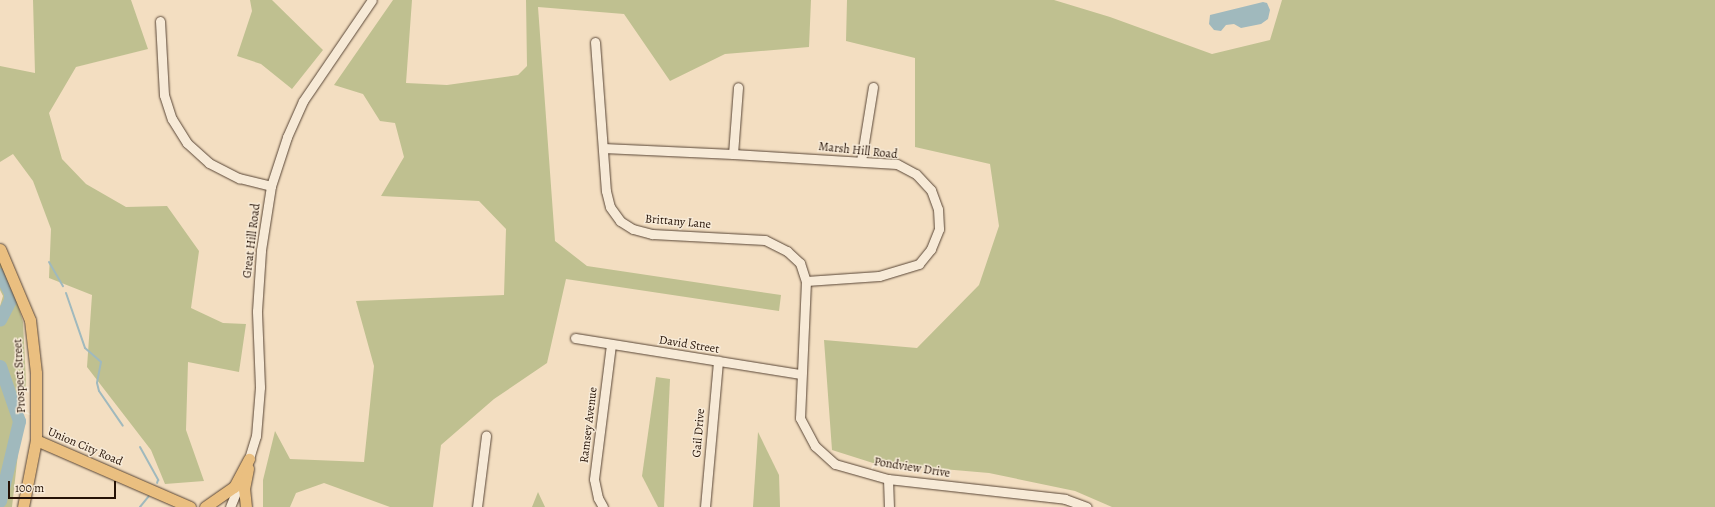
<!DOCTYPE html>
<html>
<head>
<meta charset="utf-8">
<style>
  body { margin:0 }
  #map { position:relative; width:1715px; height:507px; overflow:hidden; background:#f3dec1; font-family:Alegreya,serif }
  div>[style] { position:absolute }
  .green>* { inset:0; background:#bfc090 }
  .water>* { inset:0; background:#a0b9bd }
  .stream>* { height:2px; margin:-1px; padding:0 1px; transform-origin:1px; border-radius:1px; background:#a0b9bd }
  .river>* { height:13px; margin:-6.5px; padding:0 6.5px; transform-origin:6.5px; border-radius:6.5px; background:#a0b9bd }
  .roads { filter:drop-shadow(0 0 1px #584535) drop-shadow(0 0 1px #584535) }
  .minor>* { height:9px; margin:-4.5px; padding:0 4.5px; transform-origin:4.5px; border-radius:4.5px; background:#f7ead7 }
  .major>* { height:11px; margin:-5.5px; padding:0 5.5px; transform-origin:5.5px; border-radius:5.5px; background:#eabf80 }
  span { translate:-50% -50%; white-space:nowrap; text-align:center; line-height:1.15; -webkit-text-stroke:3px #f7ead7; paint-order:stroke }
  .street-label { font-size:12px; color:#251206 }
  .scale { position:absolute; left:8px; top:481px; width:108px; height:18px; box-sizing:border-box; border:2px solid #251206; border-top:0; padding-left:5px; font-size:12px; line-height:14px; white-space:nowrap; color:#251206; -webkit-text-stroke:3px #f7ead7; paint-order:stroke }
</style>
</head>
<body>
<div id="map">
  <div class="green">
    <div style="clip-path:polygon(33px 0,131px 0,148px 49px,76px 67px,49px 113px,62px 159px,86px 184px,126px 207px,167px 206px,199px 251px,191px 308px,223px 323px,246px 324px,239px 372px,188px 362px,186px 430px,204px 481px,165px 484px,151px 450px,87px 367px,92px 295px,49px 278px,51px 229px,33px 181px,13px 154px,0 162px,0 66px,35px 73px)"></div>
    <div style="clip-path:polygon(250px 0,272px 0,323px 50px,292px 89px,261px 64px,237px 56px,252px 11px)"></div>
    <div style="clip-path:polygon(393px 0,412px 0,406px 83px,447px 85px,518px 75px,527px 66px,526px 0,811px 0,809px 47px,725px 54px,670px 81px,624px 14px,538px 7px,555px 241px,587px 266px,781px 295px,779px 311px,566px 279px,547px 363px,494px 399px,441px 445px,433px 507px,390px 507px,324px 483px,296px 493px,290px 507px,263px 507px,263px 480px,275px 431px,290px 459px,364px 462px,374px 366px,356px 301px,504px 295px,506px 229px,479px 201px,381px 196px,404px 157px,395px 123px,380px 121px,363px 94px,334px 85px)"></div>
    <div style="clip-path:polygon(847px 0,1054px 0,1110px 17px,1212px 54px,1270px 40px,1282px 0,1715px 0,1715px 507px,1112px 507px,1075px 491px,989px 473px,873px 463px,832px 450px,824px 340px,917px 348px,979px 285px,999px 226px,990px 164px,915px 147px,915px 58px,846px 41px)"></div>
    <div style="clip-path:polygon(0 262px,11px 282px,23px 322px,26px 382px,12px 507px,0 507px,0 306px,3px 296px,0 290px)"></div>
    <div style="clip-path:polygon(656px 377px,670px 379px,664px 507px,658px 507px,642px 476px)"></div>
    <div style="clip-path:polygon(758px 432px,779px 475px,780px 507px,753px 507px)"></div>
    <div style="clip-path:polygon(538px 492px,545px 507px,532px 507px)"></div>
  </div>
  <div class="water">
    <div style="clip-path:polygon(1263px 2px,1267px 3px,1270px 10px,1268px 19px,1261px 24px,1241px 28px,1234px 24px,1226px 25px,1221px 31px,1214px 30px,1209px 24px,1210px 15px)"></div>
  </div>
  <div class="stream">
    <div style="left:49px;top:262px;width:28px;rotate:60deg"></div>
    <div style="left:66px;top:293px;width:58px;rotate:70.9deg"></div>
    <div style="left:85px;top:348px;width:21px;rotate:41deg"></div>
    <div style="left:101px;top:362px;width:21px;rotate:101deg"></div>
    <div style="left:97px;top:383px;width:8px;rotate:76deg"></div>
    <div style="left:99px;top:391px;width:42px;rotate:55.6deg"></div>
    <div style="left:140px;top:447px;width:38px;rotate:61deg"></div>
    <div style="left:158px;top:480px;width:3px;rotate:108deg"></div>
    <div style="left:140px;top:507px;width:14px;rotate:-51deg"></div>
  </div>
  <div class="river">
    <div style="left:0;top:274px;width:21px;rotate:62deg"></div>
    <div style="left:10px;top:293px;width:7px;rotate:90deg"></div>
    <div style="left:10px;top:300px;width:22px;rotate:117deg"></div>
    <div style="left:0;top:366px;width:58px;rotate:70.9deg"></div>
    <div style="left:19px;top:421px;width:82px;rotate:103.4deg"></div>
  </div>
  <div class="roads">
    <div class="minor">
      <div style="left:160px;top:21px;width:74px;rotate:86.9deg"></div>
      <div style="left:164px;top:95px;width:25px;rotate:72deg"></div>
      <div style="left:172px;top:119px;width:28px;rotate:58deg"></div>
      <div style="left:187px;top:143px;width:30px;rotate:42deg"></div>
      <div style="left:209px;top:163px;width:34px;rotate:27deg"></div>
      <div style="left:239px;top:178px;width:33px;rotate:14deg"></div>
      <div style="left:595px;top:42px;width:149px;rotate:85.8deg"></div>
      <div style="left:606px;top:191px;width:16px;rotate:76deg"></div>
      <div style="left:610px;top:207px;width:17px;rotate:54deg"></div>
      <div style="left:620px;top:221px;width:15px;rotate:32deg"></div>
      <div style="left:633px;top:229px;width:20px;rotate:15deg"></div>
      <div style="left:652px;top:234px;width:113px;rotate:3deg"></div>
      <div style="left:765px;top:240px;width:25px;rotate:27deg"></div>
      <div style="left:787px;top:251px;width:18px;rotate:43deg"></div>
      <div style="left:800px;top:263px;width:19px;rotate:72deg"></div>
      <div style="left:806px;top:281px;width:137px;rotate:92.5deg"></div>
      <div style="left:800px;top:418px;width:32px;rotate:62deg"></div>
      <div style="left:815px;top:446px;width:27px;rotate:42deg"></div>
      <div style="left:835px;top:464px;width:55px;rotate:15.8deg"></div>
      <div style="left:888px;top:479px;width:178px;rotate:6.4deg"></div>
      <div style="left:1065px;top:499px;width:23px;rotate:20deg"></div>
      <div style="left:603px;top:148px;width:130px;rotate:2.6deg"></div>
      <div style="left:733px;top:154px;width:164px;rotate:3.5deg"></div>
      <div style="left:897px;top:164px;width:21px;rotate:28deg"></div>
      <div style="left:916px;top:174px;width:22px;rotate:47deg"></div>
      <div style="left:931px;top:190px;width:20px;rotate:70deg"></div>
      <div style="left:938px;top:209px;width:20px;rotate:87deg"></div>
      <div style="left:939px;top:229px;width:22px;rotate:112deg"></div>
      <div style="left:931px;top:249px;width:19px;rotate:129deg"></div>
      <div style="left:919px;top:264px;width:42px;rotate:163.3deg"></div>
      <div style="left:879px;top:276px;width:73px;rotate:176.1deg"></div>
      <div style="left:733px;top:154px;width:67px;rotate:-85.7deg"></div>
      <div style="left:861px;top:161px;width:75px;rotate:-80.8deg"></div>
      <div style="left:575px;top:338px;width:229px;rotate:9.1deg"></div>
      <div style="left:247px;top:465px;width:30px;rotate:-73deg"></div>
      <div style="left:256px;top:436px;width:49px;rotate:-85.3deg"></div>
      <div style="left:260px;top:387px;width:76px;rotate:-92.3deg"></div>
      <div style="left:257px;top:311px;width:61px;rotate:-86.2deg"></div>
      <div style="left:261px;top:250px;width:65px;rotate:-81.1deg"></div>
      <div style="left:271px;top:186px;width:52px;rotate:-71.9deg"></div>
      <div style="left:287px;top:137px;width:39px;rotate:-66deg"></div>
      <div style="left:303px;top:101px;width:122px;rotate:-55.7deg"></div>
      <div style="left:888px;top:479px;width:28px;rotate:88deg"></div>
      <div style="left:230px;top:507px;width:27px;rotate:-68deg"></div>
      <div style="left:477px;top:507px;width:72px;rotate:-82.8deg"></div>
      <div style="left:603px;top:507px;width:10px;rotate:-119deg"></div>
      <div style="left:598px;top:498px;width:19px;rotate:-102deg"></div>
      <div style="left:594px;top:479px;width:135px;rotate:-82.8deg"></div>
      <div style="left:705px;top:507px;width:147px;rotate:-84.9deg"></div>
    </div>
    <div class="major">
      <div style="left:0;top:249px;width:77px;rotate:67.1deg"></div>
      <div style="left:30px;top:320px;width:53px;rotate:83.5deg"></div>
      <div style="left:36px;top:373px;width:67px;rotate:90deg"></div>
      <div style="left:36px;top:440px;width:68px;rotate:101deg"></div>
      <div style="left:36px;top:440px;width:168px;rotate:23.5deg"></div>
      <div style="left:205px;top:507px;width:35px;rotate:-35deg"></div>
      <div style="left:234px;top:487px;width:32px;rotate:-62deg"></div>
      <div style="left:246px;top:507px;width:18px;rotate:-96deg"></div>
      <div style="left:244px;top:489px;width:21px;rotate:-79deg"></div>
    </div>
  </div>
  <div class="street-label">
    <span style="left:858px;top:151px;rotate:6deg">Marsh Hill Road</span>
    <span style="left:678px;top:222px;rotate:5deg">Brittany Lane</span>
    <span style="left:252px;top:241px;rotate:-83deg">Great Hill Road</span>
    <span style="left:689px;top:345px;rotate:9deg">David Street</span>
    <span style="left:20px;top:376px;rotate:-93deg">Prospect Street</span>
    <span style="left:589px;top:425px;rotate:-83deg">Ramsey Avenue</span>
    <span style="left:699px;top:433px;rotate:-85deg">Gail Drive</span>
    <span style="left:85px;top:447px;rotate:23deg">Union City Road</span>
    <span style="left:912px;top:468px;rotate:9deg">Pondview Drive</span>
  </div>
  <div class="scale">100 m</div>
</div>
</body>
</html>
